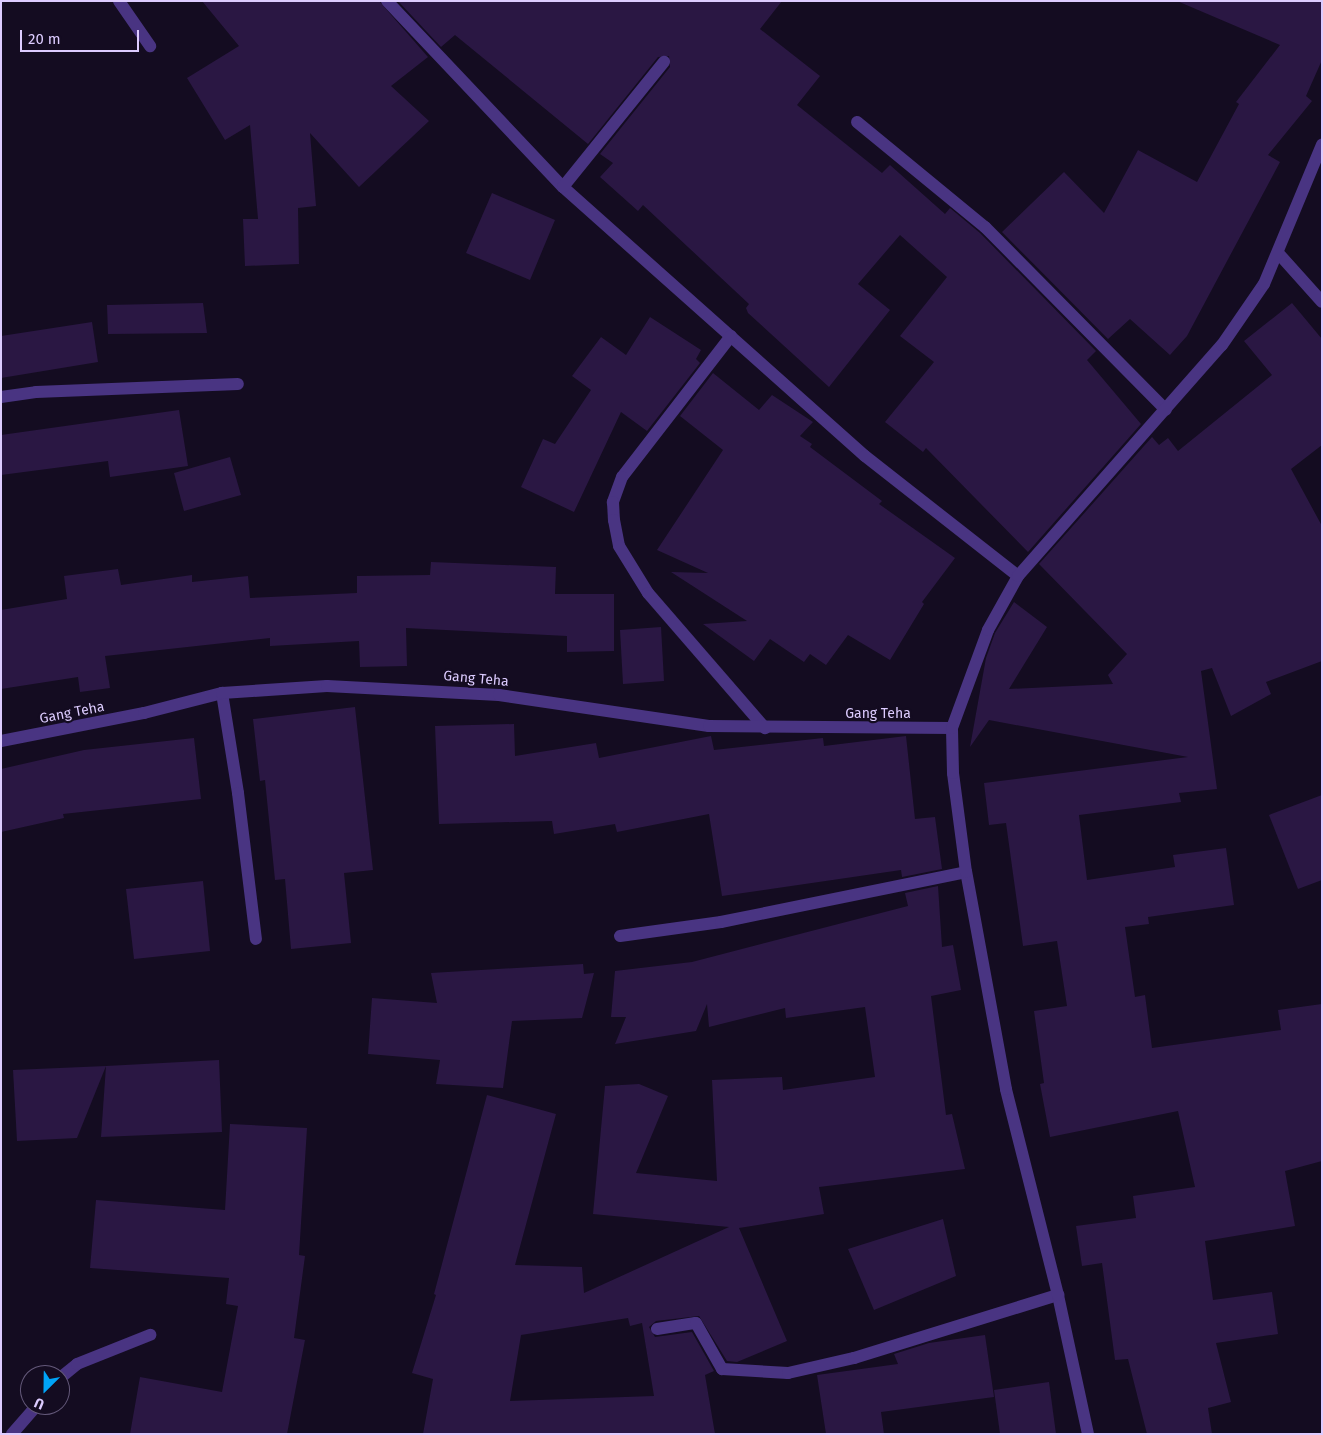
<!DOCTYPE html>
<html>
<head>
<meta charset="utf-8">
<style>
  body { margin:0 }
  #map { position:relative; width:1323px; height:1435px; overflow:hidden; background:#140c21; font-family:"Fira Sans",sans-serif }
  div>[style] { position:absolute }
  .building>* { inset:0; background:#2a1743 }
  .minor>* { height:12px; margin:-6px; padding:0 6px; transform-origin:6px; border-radius:6px; background:#493482 }
  span { translate:-50% -50%; white-space:nowrap; text-align:center; line-height:1.15; -webkit-text-stroke:4.5px #140c21; paint-order:stroke }
  .street-label { font-size:14px; color:#dcf }
  .frame { position:absolute; inset:0; border:2px solid #dcf; pointer-events:none }
  .north { position:absolute; left:20px; top:1365px; width:50px; height:50px; box-sizing:border-box; background:#140c21; border:1px solid #64597a; border-radius:50%; rotate:203deg; font-size:14px; font-weight:700; line-height:20px; text-align:center; color:#dcf }
  .north::after { content:''; display:block; margin:auto; width:18px; height:22px; background:#00a4f7; clip-path:polygon(50% 0,100% 100%,50% 72%,0 100%) }
  .scale { position:absolute; left:20px; top:30px; width:119px; height:22px; box-sizing:border-box; border:2px solid #dcf; border-top:0; padding-left:6px; font-size:15px; line-height:18px; white-space:nowrap; color:#dcf; -webkit-text-stroke:4px #140c21; paint-order:stroke }
</style>
</head>
<body>
<div id="map">
  <div class="building">
    <div style="clip-path:polygon(202px 1px,379px 1px,428px 57px,391px 86px,429px 121px,359px 187px,310px 133px,316px 206px,298px 208px,299px 264px,245px 266px,243px 219px,258px 219px,250px 125px,225px 140px,187px 78px,239px 46px)"></div>
    <div style="clip-path:polygon(398px 1px,782px 1px,760px 29px,820px 76px,797px 105px,882px 173px,890px 165px,945px 214px,950px 208px,980px 233px,1096px 351px,1087px 360px,1141px 424px,1028px 552px,926px 448px,923px 452px,885px 422px,934px 362px,900px 336px,947px 277px,900px 235px,858px 284px,890px 310px,829px 387px,748px 313px,746px 308px,749px 304px,643px 205px,638px 211px,600px 177px,613px 163px,600px 154px,670px 67px,669px 56px,658px 57px,588px 144px,455px 35px,441px 47px)"></div>
    <div style="clip-path:polygon(1177px 1px,1322px 1px,1322px 60px,1306px 96px,1312px 101px,1268px 155px,1280px 162px,1187px 336px,1170px 355px,1130px 319px,1108px 339px,1002px 232px,1064px 172px,1104px 213px,1138px 150px,1197px 182px,1239px 104px,1236px 102px,1280px 45px)"></div>
    <div style="clip-path:polygon(492px 193px,555px 220px,530px 280px,466px 253px)"></div>
    <div style="clip-path:polygon(203px 303px,207px 333px,108px 334px,107px 305px)"></div>
    <div style="clip-path:polygon(1292px 303px,1322px 339px,1322px 445px,1291px 469px,1322px 526px,1322px 661px,1266px 682px,1271px 694px,1231px 716px,1212px 668px,1201px 671px,1217px 789px,1179px 793px,1181px 802px,1079px 815px,1087px 880px,1175px 867px,1173px 855px,1226px 848px,1234px 905px,1148px 917px,1149px 924px,1125px 927px,1135px 997px,1145px 995px,1152px 1048px,1281px 1030px,1278px 1010px,1322px 1004px,1322px 1161px,1285px 1171px,1295px 1226px,1205px 1241px,1213px 1300px,1272px 1292px,1278px 1334px,1216px 1343px,1231px 1402px,1208px 1408px,1212px 1434px,1147px 1434px,1128px 1359px,1115px 1360px,1102px 1263px,1082px 1266px,1076px 1226px,1136px 1218px,1133px 1196px,1195px 1187px,1178px 1111px,1050px 1137px,1040px 1084px,1044px 1083px,1034px 1011px,1067px 1006px,1057px 941px,1023px 946px,1006px 823px,989px 825px,984px 783px,1188px 757px,989px 720px,970px 747px,986px 658px,995px 633px,1014px 602px,1047px 627px,1009px 689px,1113px 684px,1108px 675px,1127px 654px,1039px 564px,1152px 437px,1159px 445px,1168px 438px,1178px 451px,1272px 375px,1244px 341px)"></div>
    <div style="clip-path:polygon(650px 317px,701px 350px,696px 359px,700px 363px,647px 431px,621px 412px,574px 512px,521px 487px,543px 439px,555px 444px,591px 390px,572px 376px,601px 337px,626px 355px)"></div>
    <div style="clip-path:polygon(92px 322px,98px 362px,1px 378px,1px 336px)"></div>
    <div style="clip-path:polygon(713px 373px,759px 410px,772px 395px,813px 422px,800px 436px,812px 444px,810px 447px,882px 501px,879px 504px,955px 558px,922px 602px,924px 604px,890px 660px,848px 635px,826px 665px,810px 654px,804px 662px,770px 639px,754px 661px,703px 624px,747px 621px,671px 572px,708px 573px,657px 550px,723px 450px,680px 416px)"></div>
    <div style="clip-path:polygon(179px 410px,188px 466px,110px 477px,108px 461px,1px 475px,1px 435px)"></div>
    <div style="clip-path:polygon(230px 457px,241px 495px,184px 511px,174px 473px)"></div>
    <div style="clip-path:polygon(431px 562px,556px 567px,555px 594px,614px 594px,614px 651px,567px 652px,567px 636px,406px 628px,407px 666px,360px 667px,359px 641px,270px 646px,270px 638px,105px 656px,110px 688px,80px 692px,78px 677px,1px 689px,1px 610px,67px 599px,64px 576px,118px 569px,121px 585px,192px 575px,192px 582px,248px 576px,250px 598px,357px 593px,357px 576px,430px 575px)"></div>
    <div style="clip-path:polygon(661px 627px,664px 681px,623px 684px,620px 630px)"></div>
    <div style="clip-path:polygon(355px 707px,373px 870px,344px 873px,351px 943px,291px 949px,285px 879px,275px 880px,265px 780px,260px 781px,253px 719px)"></div>
    <div style="clip-path:polygon(514px 724px,515px 756px,596px 743px,599px 758px,711px 736px,714px 750px,823px 738px,824px 746px,906px 736px,915px 819px,935px 817px,942px 869px,902px 877px,901px 870px,722px 896px,709px 814px,617px 832px,615px 824px,554px 834px,552px 821px,439px 824px,435px 726px)"></div>
    <div style="clip-path:polygon(194px 738px,201px 799px,63px 814px,64px 818px,1px 832px,1px 769px,84px 750px)"></div>
    <div style="clip-path:polygon(1322px 795px,1322px 880px,1298px 889px,1269px 815px)"></div>
    <div style="clip-path:polygon(203px 881px,210px 951px,134px 959px,126px 889px)"></div>
    <div style="clip-path:polygon(evenodd,938px 886px,942px 947px,953px 945px,961px 990px,931px 996px,946px 1115px,952px 1114px,965px 1169px,819px 1187px,824px 1214px,739px 1228px,787px 1341px,737px 1362px,727px 1361px,699px 1316px,656px 1321px,649px 1327px,655px 1337px,692px 1332px,714px 1371px,705px 1375px,715px 1434px,423px 1434px,433px 1379px,412px 1373px,436px 1295px,434px 1294px,487px 1095px,556px 1114px,515px 1265px,582px 1267px,584px 1293px,729px 1227px,593px 1214px,605px 1086px,639px 1084px,668px 1096px,636px 1173px,717px 1181px,712px 1080px,782px 1077px,783px 1090px,875px 1077px,865px 1007px,786px 1018px,785px 1008px,709px 1027px,707px 1004px,696px 1031px,615px 1044px,626px 1017px,611px 1017px,615px 971px,692px 962px,908px 906px,905px 893px,938px 886px,628px 1318px,630px 1326px,642px 1323px,654px 1396px,510px 1401px,521px 1335px,628px 1318px)"></div>
    <div style="clip-path:polygon(583px 964px,584px 974px,594px 973px,582px 1018px,512px 1021px,503px 1088px,436px 1084px,440px 1060px,368px 1054px,372px 998px,437px 1003px,431px 973px)"></div>
    <div style="clip-path:polygon(219px 1060px,222px 1132px,101px 1137px,106px 1066px)"></div>
    <div style="clip-path:polygon(106px 1066px,77px 1138px,17px 1141px,13px 1070px)"></div>
    <div style="clip-path:polygon(230px 1124px,307px 1128px,299px 1255px,305px 1256px,294px 1338px,305px 1340px,287px 1434px,130px 1434px,140px 1377px,222px 1392px,238px 1306px,226px 1304px,229px 1278px,90px 1268px,96px 1200px,225px 1210px)"></div>
    <div style="clip-path:polygon(943px 1219px,956px 1276px,874px 1310px,848px 1249px)"></div>
    <div style="clip-path:polygon(985px 1335px,994px 1397px,881px 1412px,884px 1434px,826px 1434px,817px 1375px,898px 1364px,894px 1354px,929px 1343px)"></div>
    <div style="clip-path:polygon(1049px 1382px,1056px 1434px,1000px 1434px,994px 1390px)"></div>
  </div>
  <div class="minor">
    <div style="left:119px;top:1px;width:55px;rotate:55.4deg"></div>
    <div style="left:387px;top:1px;width:256px;rotate:46.6deg"></div>
    <div style="left:563px;top:187px;width:404px;rotate:41.7deg"></div>
    <div style="left:865px;top:456px;width:194px;rotate:38.1deg"></div>
    <div style="left:857px;top:122px;width:166px;rotate:39.4deg"></div>
    <div style="left:985px;top:227px;width:257px;rotate:45.3deg"></div>
    <div style="left:563px;top:187px;width:161px;rotate:-51.1deg"></div>
    <div style="left:1279px;top:254px;width:64px;rotate:48.1deg"></div>
    <div style="left:731px;top:336px;width:178px;rotate:127.7deg"></div>
    <div style="left:622px;top:477px;width:27px;rotate:110deg"></div>
    <div style="left:613px;top:502px;width:18px;rotate:87deg"></div>
    <div style="left:614px;top:520px;width:26px;rotate:79deg"></div>
    <div style="left:619px;top:546px;width:55px;rotate:58.3deg"></div>
    <div style="left:648px;top:593px;width:179px;rotate:49.1deg"></div>
    <div style="left:1px;top:397px;width:35px;rotate:-8deg"></div>
    <div style="left:36px;top:392px;width:202px;rotate:-2.3deg"></div>
    <div style="left:222px;top:693px;width:101px;rotate:80.9deg"></div>
    <div style="left:238px;top:793px;width:147px;rotate:83deg"></div>
    <div style="left:1px;top:741px;width:146px;rotate:-11.1deg"></div>
    <div style="left:144px;top:713px;width:81px;rotate:-14.4deg"></div>
    <div style="left:222px;top:693px;width:105px;rotate:-3.8deg"></div>
    <div style="left:327px;top:686px;width:172px;rotate:3deg"></div>
    <div style="left:499px;top:695px;width:212px;rotate:8.4deg"></div>
    <div style="left:709px;top:726px;width:243px;rotate:0.5deg"></div>
    <div style="left:620px;top:936px;width:102px;rotate:-7.9deg"></div>
    <div style="left:721px;top:922px;width:250px;rotate:-11.5deg"></div>
    <div style="left:657px;top:1329px;width:39px;rotate:-9deg"></div>
    <div style="left:696px;top:1323px;width:53px;rotate:60.5deg"></div>
    <div style="left:722px;top:1369px;width:66px;rotate:3.5deg"></div>
    <div style="left:788px;top:1373px;width:68px;rotate:-12.8deg"></div>
    <div style="left:854px;top:1358px;width:214px;rotate:-17.2deg"></div>
    <div style="left:60px;top:1378px;width:22px;rotate:-39deg"></div>
    <div style="left:77px;top:1364px;width:79px;rotate:-21.7deg"></div>
    <div style="left:12px;top:1434px;width:38px;rotate:-49deg"></div>
    <div style="left:1088px;top:1434px;width:142px;rotate:-102.2deg"></div>
    <div style="left:1058px;top:1295px;width:212px;rotate:-104.2deg"></div>
    <div style="left:1006px;top:1089px;width:221px;rotate:-100.4deg"></div>
    <div style="left:966px;top:872px;width:100px;rotate:-97.5deg"></div>
    <div style="left:953px;top:773px;width:45px;rotate:-91.3deg"></div>
    <div style="left:952px;top:728px;width:104px;rotate:-69.8deg"></div>
    <div style="left:988px;top:630px;width:62px;rotate:-60.9deg"></div>
    <div style="left:1018px;top:576px;width:308px;rotate:-48.6deg"></div>
    <div style="left:1222px;top:345px;width:74px;rotate:-55.5deg"></div>
    <div style="left:1264px;top:284px;width:151px;rotate:-67.4deg"></div>
  </div>
  <div class="street-label">
    <span style="left:476px;top:679px;rotate:5deg">Gang Teha</span>
    <span style="left:72px;top:713px;rotate:-11deg">Gang Teha</span>
    <span style="left:878px;top:714px">Gang Teha</span>
  </div>
  <div class="frame"></div>
  <div class="north">U</div>
  <div class="scale">20 m</div>
</div>
</body>
</html>
